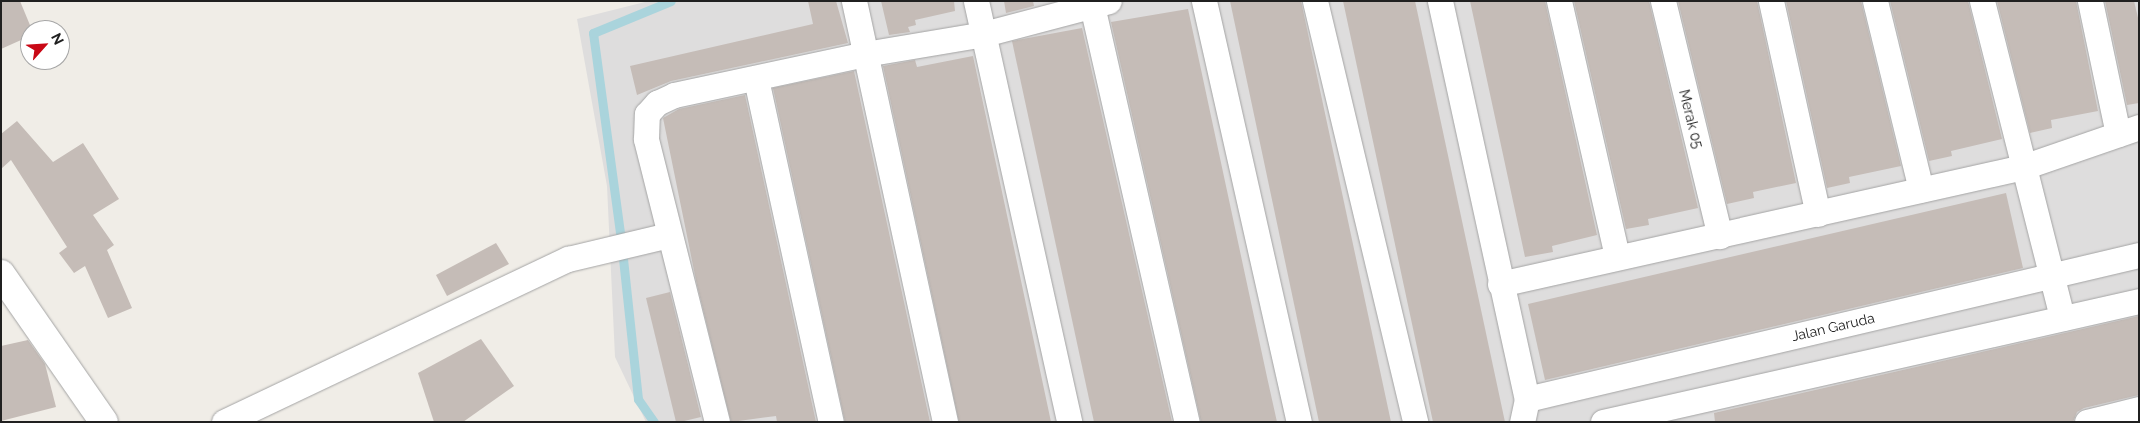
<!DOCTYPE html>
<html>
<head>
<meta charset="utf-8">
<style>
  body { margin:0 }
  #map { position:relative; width:2140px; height:423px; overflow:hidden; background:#f0ede7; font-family:Raleway,sans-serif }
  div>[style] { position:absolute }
  .residential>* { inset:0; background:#dedddd }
  .stream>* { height:9px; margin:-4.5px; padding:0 4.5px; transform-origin:4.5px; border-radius:4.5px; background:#aad4dc }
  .building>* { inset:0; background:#c5bcb7 }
  .roads { filter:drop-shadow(0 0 1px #a4a4a4) drop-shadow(0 0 1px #a4a4a4) }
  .minor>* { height:25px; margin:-12.5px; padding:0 12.5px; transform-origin:12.5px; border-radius:12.5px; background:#fff }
  .tertiary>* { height:28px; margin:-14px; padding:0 14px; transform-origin:14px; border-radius:14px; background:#fff }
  span { translate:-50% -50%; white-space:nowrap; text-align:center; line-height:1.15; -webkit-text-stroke:4.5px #fff; paint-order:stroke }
  .street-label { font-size:14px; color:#202020 }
  .frame { position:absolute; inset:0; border:2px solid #202020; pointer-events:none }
  .north { position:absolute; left:20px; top:20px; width:50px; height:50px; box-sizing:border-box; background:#fff; border:1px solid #a6a6a6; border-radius:50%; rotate:64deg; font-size:14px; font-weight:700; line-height:20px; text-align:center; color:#202020 }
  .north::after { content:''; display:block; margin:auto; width:18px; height:22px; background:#c90816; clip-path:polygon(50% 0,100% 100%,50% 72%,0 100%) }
</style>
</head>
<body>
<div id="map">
  <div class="residential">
    <div style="clip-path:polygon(649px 1px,2139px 1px,2139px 422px,646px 422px,615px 357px,607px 186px,577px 19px)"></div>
  </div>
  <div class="stream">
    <div style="left:654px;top:422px;width:28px;rotate:-125deg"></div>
    <div style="left:638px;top:399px;width:160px;rotate:-96.1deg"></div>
    <div style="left:621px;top:240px;width:209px;rotate:-97.7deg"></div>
    <div style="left:593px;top:33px;width:84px;rotate:-22.3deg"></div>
  </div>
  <div class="building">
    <div style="clip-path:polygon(1px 1px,20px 1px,32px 30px,30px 36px,1px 49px)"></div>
    <div style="clip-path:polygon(808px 1px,836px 1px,848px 43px,671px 81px,637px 95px,630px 66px,813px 24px)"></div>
    <div style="clip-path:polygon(881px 1px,954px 1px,955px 11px,915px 20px,916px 25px,908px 27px,910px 32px,889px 35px)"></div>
    <div style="clip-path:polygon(1004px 1px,1033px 1px,1034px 6px,1006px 13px)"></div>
    <div style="clip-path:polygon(1230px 1px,1301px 1px,1391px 422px,1319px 422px)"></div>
    <div style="clip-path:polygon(1343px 1px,1415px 1px,1505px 422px,1433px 422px)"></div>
    <div style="clip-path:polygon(1470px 1px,1545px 1px,1597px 235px,1552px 246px,1553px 252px,1525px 257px)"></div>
    <div style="clip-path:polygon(1574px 1px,1649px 1px,1698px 208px,1648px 219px,1649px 225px,1626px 229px)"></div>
    <div style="clip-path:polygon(1678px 1px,1757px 1px,1796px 183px,1753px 192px,1754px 198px,1727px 204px)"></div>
    <div style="clip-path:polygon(1786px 1px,1861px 1px,1901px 166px,1849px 177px,1850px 183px,1827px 188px)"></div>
    <div style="clip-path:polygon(1890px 1px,1968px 1px,2002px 139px,1951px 151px,1952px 156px,1929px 161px)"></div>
    <div style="clip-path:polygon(1997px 1px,2076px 1px,2098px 111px,2051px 120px,2052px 128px,2030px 133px)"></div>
    <div style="clip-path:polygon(2105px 1px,2134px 1px,2139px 22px,2139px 103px,2127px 105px)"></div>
    <div style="clip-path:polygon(1188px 9px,1267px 377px,1277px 422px,1201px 422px,1111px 22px)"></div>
    <div style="clip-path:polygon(1082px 28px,1172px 422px,1094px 422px,1012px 41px)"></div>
    <div style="clip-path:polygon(973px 56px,1020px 276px,1051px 422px,959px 422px,883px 66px,915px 60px,917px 67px)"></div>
    <div style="clip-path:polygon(854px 71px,930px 422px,845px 422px,773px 88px)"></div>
    <div style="clip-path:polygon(745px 95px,816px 422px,777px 422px,776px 416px,731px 422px,697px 285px,663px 118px,679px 109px)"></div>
    <div style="clip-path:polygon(17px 121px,53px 162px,83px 143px,119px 199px,93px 215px,114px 245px,107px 250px,132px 308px,108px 318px,85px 266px,74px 273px,59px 253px,67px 247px,11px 160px,1px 169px,1px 134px)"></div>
    <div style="clip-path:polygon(2006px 193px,2023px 268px,1545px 380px,1528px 304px)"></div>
    <div style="clip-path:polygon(496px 243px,509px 264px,447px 296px,436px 275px)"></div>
    <div style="clip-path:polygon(670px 292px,701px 417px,680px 422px,676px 422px,646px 298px)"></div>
    <div style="clip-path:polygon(2139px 316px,2139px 395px,2084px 408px,2077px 412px,2073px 422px,1715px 422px,1714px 413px)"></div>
    <div style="clip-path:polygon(481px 339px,514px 386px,463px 422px,434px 422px,418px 373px)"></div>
    <div style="clip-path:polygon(28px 340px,45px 364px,56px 407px,1px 421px,1px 346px)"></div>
  </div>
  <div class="roads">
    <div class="minor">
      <div style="left:854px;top:1px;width:431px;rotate:77.8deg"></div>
      <div style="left:976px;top:1px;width:431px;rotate:77.5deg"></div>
      <div style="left:1091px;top:1px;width:432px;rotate:77.2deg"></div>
      <div style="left:1204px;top:1px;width:432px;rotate:77.3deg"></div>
      <div style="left:1315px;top:1px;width:433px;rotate:76.6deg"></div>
      <div style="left:1440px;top:1px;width:407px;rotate:77.7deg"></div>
      <div style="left:1527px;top:399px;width:24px;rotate:102deg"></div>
      <div style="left:1559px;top:1px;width:262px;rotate:77.2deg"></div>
      <div style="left:1663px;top:1px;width:242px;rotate:76.4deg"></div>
      <div style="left:1771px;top:1px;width:218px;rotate:77.6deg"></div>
      <div style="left:1875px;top:1px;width:194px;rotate:76.3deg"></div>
      <div style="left:1982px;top:1px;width:327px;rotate:75.8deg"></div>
      <div style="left:2090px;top:1px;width:136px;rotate:78.1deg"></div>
      <div style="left:756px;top:79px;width:351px;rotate:77.7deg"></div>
      <div style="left:1500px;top:284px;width:536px;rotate:-12.61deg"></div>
      <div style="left:2023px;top:167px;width:123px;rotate:-19deg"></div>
      <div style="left:1527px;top:399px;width:629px;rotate:-13.24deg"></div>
      <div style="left:224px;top:422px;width:381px;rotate:-25.4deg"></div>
      <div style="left:568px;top:259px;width:104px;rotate:-13.4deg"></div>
      <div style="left:717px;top:422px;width:292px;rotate:-104.1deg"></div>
      <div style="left:646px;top:139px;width:25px;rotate:-88deg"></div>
      <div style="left:647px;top:114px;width:15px;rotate:-48deg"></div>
      <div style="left:657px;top:103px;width:19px;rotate:-25deg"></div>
      <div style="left:674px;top:95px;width:195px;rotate:-12.1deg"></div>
      <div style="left:865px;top:54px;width:121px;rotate:-9.5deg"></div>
      <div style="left:984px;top:34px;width:129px;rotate:-14.8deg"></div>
      <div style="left:1603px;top:422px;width:549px;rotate:-12.72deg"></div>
      <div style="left:2087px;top:422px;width:54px;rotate:-14deg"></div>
    </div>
    <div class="tertiary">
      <div style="left:1px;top:274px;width:180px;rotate:55.2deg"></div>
    </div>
  </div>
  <div class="street-label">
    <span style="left:1691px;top:119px;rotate:76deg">Merak 05</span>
    <span style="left:1833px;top:327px;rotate:-13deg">Jalan Garuda</span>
  </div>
  <div class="frame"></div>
  <div class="north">N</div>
</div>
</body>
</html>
